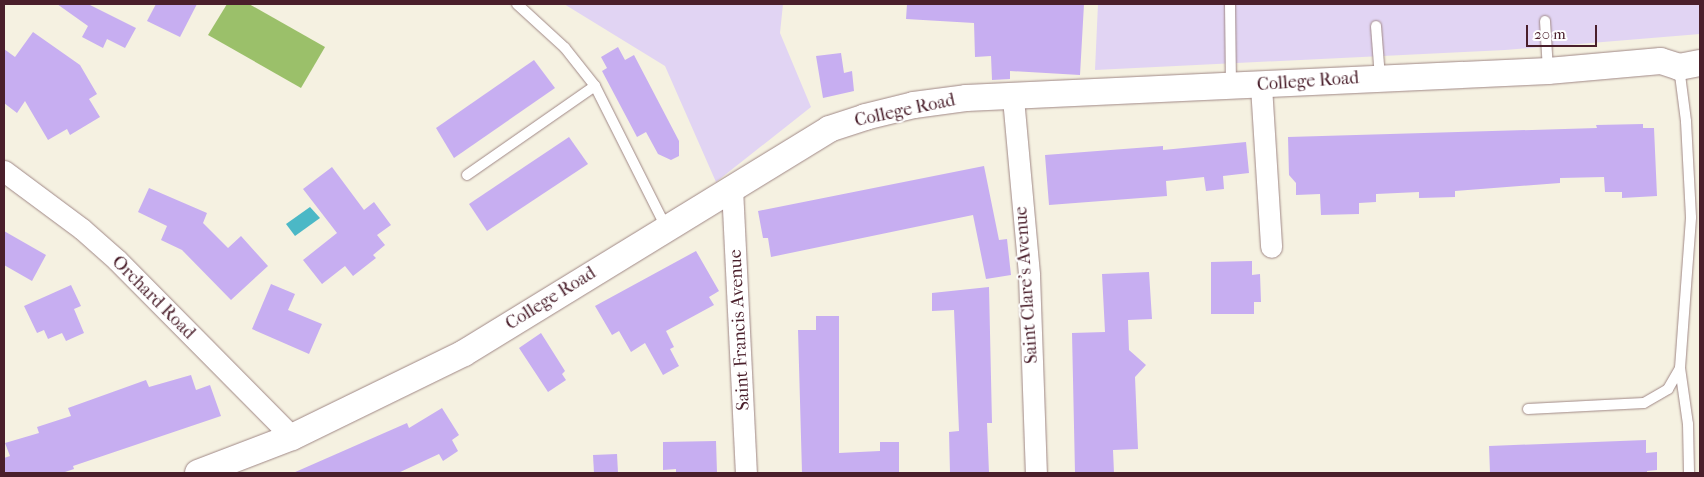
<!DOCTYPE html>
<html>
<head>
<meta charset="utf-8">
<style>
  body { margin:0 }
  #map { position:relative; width:1704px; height:477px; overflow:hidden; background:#f5f1e1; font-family:"IM FELL French Canon",serif }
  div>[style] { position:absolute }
  .built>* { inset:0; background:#e1d4f3 }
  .green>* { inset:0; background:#9bc06a }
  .water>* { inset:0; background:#4bb8c6 }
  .building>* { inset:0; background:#c7aef1 }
  .roads { filter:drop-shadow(0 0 1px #a08886) drop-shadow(0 0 1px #a08886) }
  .service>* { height:10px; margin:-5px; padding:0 5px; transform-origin:5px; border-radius:5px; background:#fff }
  .minor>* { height:21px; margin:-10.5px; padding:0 10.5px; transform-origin:10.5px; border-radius:10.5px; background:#fff }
  .tertiary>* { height:26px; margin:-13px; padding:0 13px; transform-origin:13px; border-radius:13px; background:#fff }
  span { translate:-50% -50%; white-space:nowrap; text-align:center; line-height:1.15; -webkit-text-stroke:4px #fff; paint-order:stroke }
  .street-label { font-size:18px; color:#4a1f2b }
  .frame { position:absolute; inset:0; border:5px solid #4a1f2b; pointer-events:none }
  .scale { position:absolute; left:1526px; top:25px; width:71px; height:22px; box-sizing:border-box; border:2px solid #4a1f2b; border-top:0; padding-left:6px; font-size:15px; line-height:18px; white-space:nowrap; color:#4a1f2b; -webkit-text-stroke:4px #fff; paint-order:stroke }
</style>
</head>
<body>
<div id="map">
  <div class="built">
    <div style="clip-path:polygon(564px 4px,783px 4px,780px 33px,811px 107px,716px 182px,665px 66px)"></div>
    <div style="clip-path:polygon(1098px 4px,1700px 4px,1700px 34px,1505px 50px,1095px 70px)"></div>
  </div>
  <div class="green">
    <div style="clip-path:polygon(227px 4px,249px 4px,325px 47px,301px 88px,208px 35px)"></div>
  </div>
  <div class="water">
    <div style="clip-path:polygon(310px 207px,320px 218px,295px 236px,286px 224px)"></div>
  </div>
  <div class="building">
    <div style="clip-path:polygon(57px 4px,88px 4px,136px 28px,125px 48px,107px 39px,103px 48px,82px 37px,88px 26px)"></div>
    <div style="clip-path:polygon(156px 4px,197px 4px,180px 37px,147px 21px)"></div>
    <div style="clip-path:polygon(907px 4px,1084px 4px,1080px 75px,1010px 71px,1010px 79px,992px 80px,991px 56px,975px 57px,974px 23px,906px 19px)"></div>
    <div style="clip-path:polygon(33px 32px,80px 65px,97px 94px,89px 99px,100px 117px,70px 135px,67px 129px,48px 140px,25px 101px,17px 113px,4px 103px,4px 49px,15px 57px)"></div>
    <div style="clip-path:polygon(618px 47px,625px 60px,634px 55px,679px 141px,679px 156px,671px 160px,658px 154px,646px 132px,637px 137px,602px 71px,607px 68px,601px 57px)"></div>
    <div style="clip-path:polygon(841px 53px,844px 73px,852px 71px,854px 91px,823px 98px,816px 56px)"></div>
    <div style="clip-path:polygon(534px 60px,555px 88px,454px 158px,436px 128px)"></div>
    <div style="clip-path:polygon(1643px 124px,1643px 128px,1654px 128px,1657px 196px,1622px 198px,1622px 192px,1605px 192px,1604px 177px,1560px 178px,1560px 183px,1455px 191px,1455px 197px,1419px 198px,1419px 192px,1376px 194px,1376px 202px,1359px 203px,1359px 214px,1321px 215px,1320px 194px,1296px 195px,1296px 183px,1289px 175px,1288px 137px,1597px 128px,1596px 125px)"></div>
    <div style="clip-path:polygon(569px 137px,588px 164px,487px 231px,469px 204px)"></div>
    <div style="clip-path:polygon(1246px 142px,1249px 173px,1223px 176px,1224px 189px,1206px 191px,1204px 177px,1166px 181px,1167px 196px,1049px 205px,1045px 155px,1163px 146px,1163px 150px)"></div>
    <div style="clip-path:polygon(984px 166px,999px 240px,1007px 239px,1011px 275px,986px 279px,973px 215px,771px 257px,768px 238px,763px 238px,758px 211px)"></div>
    <div style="clip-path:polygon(332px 167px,364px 210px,374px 202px,391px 225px,377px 235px,385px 245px,373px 255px,376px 258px,353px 276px,345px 266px,322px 284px,303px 260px,337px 233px,303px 189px)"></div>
    <div style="clip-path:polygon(149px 188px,207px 213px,203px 223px,228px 248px,241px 236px,268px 266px,231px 300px,182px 250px,161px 240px,167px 226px,138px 212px)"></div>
    <div style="clip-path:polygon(4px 231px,46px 255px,32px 281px,4px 265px)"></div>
    <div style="clip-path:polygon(696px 251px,719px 291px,709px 297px,714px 305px,666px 331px,674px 347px,670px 349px,679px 366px,663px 375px,645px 343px,631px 352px,619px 331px,612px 335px,595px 306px)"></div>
    <div style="clip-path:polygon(1252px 261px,1252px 275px,1260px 274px,1261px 302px,1254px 302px,1254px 314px,1211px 314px,1211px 262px)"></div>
    <div style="clip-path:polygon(1149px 272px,1152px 319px,1128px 320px,1129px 350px,1146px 365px,1135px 377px,1138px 449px,1113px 450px,1114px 473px,1075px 473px,1072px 333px,1105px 332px,1102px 274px)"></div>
    <div style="clip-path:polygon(271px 284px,295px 294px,288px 310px,322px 324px,309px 354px,252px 329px)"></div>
    <div style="clip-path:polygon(71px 285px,81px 306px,74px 309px,84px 333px,66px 341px,62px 333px,48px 339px,44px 330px,37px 333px,24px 306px)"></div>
    <div style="clip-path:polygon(989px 287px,992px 423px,987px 423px,989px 473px,950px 473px,949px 432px,959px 431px,954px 310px,932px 311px,932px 293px)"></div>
    <div style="clip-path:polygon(816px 316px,839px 316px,839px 453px,880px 451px,880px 442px,899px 442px,899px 473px,802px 473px,798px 330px,816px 330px)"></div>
    <div style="clip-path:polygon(541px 333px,565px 371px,562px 374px,566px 380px,548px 392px,519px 348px)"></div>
    <div style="clip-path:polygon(191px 375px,196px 390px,210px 385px,221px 416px,73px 466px,74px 469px,62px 473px,4px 473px,4px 458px,10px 456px,5px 443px,39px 433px,37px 427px,71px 416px,68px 408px,146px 380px,149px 387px)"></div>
    <div style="clip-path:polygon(442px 408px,459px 435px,452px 440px,458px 451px,443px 461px,439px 454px,398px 473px,293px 473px,407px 423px,409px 428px)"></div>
    <div style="clip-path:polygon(1646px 440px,1646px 453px,1657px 452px,1657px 470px,1647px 471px,1647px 473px,1490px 473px,1489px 446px)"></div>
    <div style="clip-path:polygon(716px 441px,717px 473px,676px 473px,676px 469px,663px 470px,663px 442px)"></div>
    <div style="clip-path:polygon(617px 454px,618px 473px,594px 473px,593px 455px)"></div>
  </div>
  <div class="roads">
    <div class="service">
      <div style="left:517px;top:4px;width:65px;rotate:42.5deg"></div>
      <div style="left:565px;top:48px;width:48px;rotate:51.7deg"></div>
      <div style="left:595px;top:86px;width:158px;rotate:63.3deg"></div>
      <div style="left:1230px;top:4px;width:82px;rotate:89.3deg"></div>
      <div style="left:1545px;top:21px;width:49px;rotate:86.5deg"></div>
      <div style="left:1376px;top:26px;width:52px;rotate:85.6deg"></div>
      <div style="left:467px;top:175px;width:156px;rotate:-34.8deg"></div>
      <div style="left:1680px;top:368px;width:57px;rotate:81.9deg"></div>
      <div style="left:1688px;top:424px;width:49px;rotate:88.8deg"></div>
      <div style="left:1528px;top:409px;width:116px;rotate:-3deg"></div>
      <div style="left:1644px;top:403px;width:28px;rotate:-30deg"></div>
      <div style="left:1668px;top:389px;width:24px;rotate:-60deg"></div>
      <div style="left:1680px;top:368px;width:151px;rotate:-85.8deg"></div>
      <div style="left:1691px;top:217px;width:96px;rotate:-93deg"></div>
      <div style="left:1686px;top:121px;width:54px;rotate:-97.4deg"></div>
    </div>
    <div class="minor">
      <div style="left:1261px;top:86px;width:161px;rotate:86.4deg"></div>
      <div style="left:1013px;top:98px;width:178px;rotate:84.8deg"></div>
      <div style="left:1029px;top:275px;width:198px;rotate:88deg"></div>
      <div style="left:4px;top:171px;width:97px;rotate:36.6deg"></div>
      <div style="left:82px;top:229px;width:47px;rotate:41.5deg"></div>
      <div style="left:117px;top:260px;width:249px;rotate:45.3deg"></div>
      <div style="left:732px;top:188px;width:285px;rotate:87.2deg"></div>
    </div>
    <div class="tertiary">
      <div style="left:198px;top:473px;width:101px;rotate:-21deg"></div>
      <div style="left:292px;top:437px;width:191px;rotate:-26deg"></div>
      <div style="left:464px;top:353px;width:428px;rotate:-31.5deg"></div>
      <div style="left:829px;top:129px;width:38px;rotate:-18deg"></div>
      <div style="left:865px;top:117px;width:50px;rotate:-13.8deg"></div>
      <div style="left:914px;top:105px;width:52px;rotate:-7.7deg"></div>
      <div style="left:966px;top:98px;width:583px;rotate:-2.66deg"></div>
      <div style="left:1548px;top:71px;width:113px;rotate:-5.1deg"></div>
      <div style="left:1661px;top:61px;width:19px;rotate:18deg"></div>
      <div style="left:1679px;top:67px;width:21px;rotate:-11deg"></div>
    </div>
  </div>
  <div class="street-label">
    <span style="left:1308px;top:82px;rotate:-4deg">College Road</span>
    <span style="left:905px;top:111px;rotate:-12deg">College Road</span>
    <span style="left:1027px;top:285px;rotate:-94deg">Saint Clare's Avenue</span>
    <span style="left:153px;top:298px;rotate:45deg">Orchard Road</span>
    <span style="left:551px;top:299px;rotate:-32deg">College Road</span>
    <span style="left:740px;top:330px;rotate:-93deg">Saint Francis Avenue</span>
  </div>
  <div class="frame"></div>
  <div class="scale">20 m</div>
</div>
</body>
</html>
